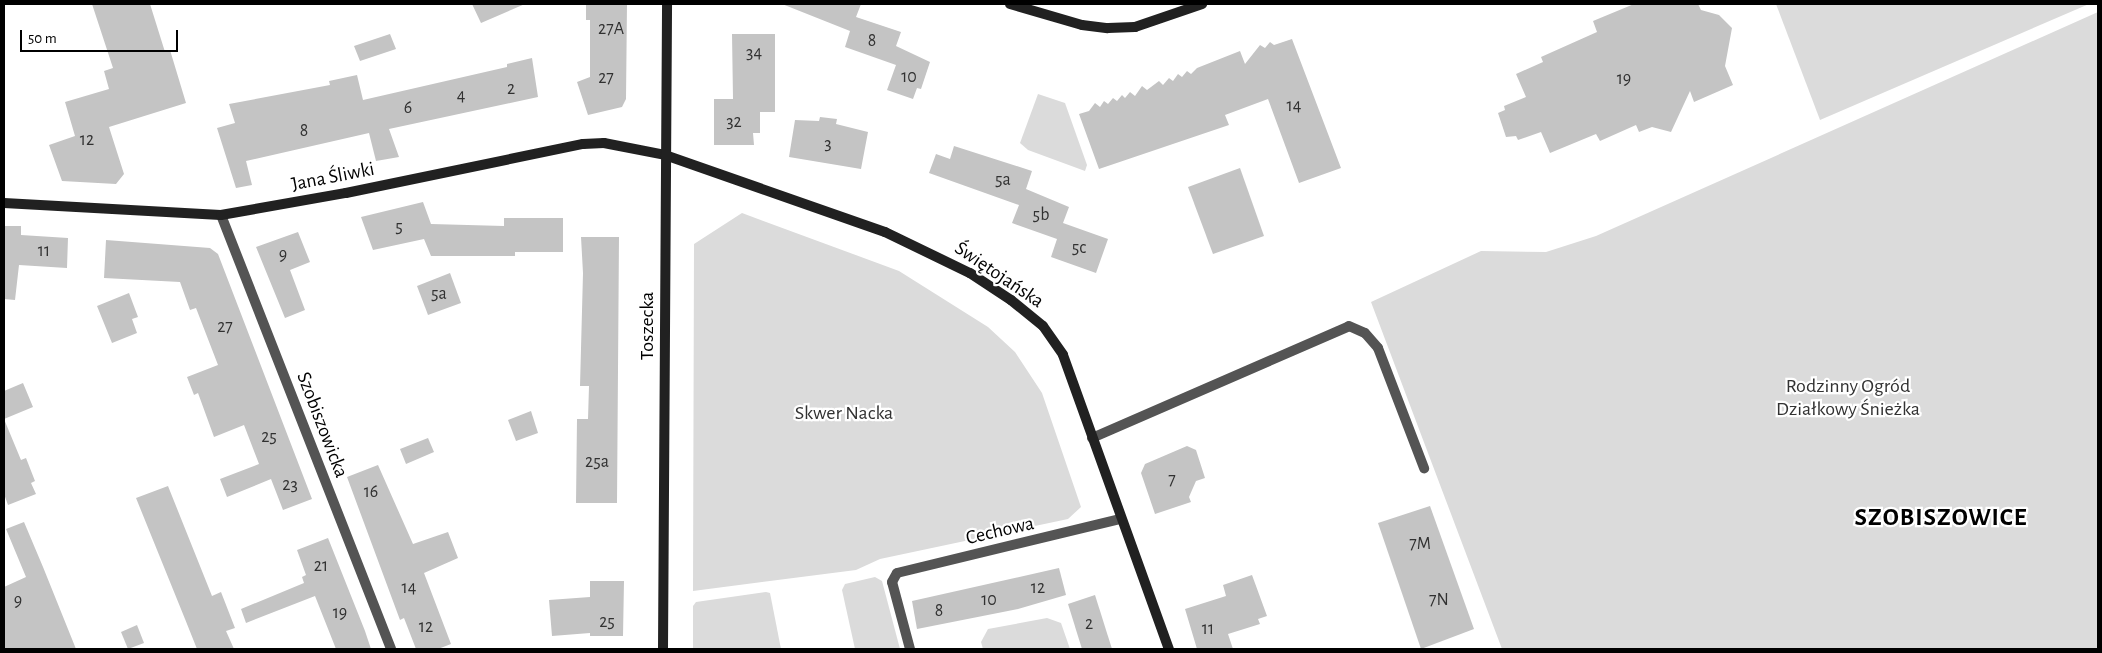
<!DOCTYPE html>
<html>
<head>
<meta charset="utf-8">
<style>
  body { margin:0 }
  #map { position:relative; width:2102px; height:653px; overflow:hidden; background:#fff; font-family:"Alegreya Sans",sans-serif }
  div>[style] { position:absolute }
  .green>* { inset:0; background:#dbdbdb }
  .building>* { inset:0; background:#c4c4c4 }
  .street>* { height:10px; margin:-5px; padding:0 5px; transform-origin:5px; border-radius:5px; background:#545454 }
  .secondary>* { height:10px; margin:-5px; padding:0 5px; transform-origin:5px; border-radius:5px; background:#212121 }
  span { translate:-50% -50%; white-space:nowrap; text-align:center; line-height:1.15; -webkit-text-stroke:4.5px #fff; paint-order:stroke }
  .number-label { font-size:18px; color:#313131 }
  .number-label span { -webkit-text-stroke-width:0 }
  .street-label { font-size:20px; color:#000 }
  .park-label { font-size:20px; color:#323232 }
  .district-label { font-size:25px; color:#000; font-weight:700; letter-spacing:1px }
  .frame { position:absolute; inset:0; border:5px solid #000; pointer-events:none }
  .scale { position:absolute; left:20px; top:30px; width:158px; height:22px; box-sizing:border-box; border:2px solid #000; border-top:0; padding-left:6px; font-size:15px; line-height:18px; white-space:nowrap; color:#000; -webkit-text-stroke:4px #fff; paint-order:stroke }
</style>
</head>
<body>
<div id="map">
  <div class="green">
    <div style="clip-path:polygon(1776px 4px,2089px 4px,1820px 120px)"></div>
    <div style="clip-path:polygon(2098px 12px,2098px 649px,1502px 649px,1371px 302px,1481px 251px,1546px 252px,1596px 236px)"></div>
    <div style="clip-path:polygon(1038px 94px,1065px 103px,1087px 165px,1085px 171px,1028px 150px,1020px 143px)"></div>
    <div style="clip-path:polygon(742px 213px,899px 271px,988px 327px,1015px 352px,1042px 393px,1081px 507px,1068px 519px,880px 559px,856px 570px,693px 591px,694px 244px)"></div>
    <div style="clip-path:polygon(875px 577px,882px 581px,900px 649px,855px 649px,842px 590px,845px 584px)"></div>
    <div style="clip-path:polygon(766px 592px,770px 593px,781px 649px,693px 649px,693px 606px,696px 602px)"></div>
    <div style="clip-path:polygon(1047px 618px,1061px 623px,1070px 649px,983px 649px,981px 642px,988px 629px)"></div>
  </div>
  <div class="building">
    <div style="clip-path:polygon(92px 4px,150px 4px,165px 52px,170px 50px,186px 103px,109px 127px,124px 174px,116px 184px,62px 181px,49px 145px,75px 136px,65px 102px,109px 89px,104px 71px,113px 68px)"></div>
    <div style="clip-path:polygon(472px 4px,525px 4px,481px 23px)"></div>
    <div style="clip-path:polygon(586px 4px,627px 4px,626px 99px,622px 107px,588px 115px,577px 82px,590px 77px,590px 20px,586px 20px)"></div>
    <div style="clip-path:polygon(782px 4px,861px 4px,856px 17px,901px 32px,896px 46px,930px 62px,921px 89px,917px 88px,913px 99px,887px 90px,896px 65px,845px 47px,850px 31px)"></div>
    <div style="clip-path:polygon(1634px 4px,1698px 4px,1701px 10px,1719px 15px,1732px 28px,1725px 66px,1733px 85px,1694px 102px,1690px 91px,1671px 132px,1652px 127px,1639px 132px,1636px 125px,1600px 141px,1596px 134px,1550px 153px,1541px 132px,1518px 140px,1516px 136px,1506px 137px,1498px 113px,1505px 110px,1504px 106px,1526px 97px,1516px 74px,1543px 62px,1541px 57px,1597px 32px,1593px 21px)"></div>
    <div style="clip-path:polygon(390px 34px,396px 49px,360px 61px,354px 46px)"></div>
    <div style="clip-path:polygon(732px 34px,775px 34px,775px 112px,760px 112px,760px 133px,753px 133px,754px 145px,714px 145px,714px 99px,733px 99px)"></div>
    <div style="clip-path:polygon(1292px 39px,1341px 168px,1299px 183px,1268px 99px,1225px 115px,1229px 125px,1099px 169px,1079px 114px,1089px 111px,1095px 103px,1100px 107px,1104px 101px,1108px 104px,1113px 98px,1117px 101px,1122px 95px,1125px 98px,1130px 92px,1135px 96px,1142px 86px,1147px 90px,1159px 81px,1163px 85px,1169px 78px,1173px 81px,1178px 74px,1182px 77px,1187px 71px,1191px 74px,1197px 68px,1240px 51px,1245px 64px,1260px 45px,1265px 48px,1270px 42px,1274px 45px)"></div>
    <div style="clip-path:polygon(532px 58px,538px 97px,389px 129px,399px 157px,376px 161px,369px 133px,246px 161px,252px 185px,236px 188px,217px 128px,235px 123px,229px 104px,330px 85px,329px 81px,357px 75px,363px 100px,507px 67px,507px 64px)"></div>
    <div style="clip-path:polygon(820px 117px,837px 119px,836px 124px,868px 132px,861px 169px,789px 157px,795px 120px,819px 121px)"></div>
    <div style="clip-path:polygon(954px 146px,1032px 171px,1026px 189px,1069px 207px,1063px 223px,1108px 239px,1096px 273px,1051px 257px,1057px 239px,1012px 223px,1019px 205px,929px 173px,936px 154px,950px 159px)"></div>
    <div style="clip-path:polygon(1240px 168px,1264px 236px,1213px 254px,1188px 187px)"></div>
    <div style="clip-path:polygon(423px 202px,431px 224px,504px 226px,504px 218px,563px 218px,563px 252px,515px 252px,515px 256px,431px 256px,424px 239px,373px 250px,361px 217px)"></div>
    <div style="clip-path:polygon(4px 226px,21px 226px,21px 235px,68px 238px,67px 268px,19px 265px,15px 300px,4px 299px)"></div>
    <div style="clip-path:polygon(298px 232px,310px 262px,290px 270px,305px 310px,285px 318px,256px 247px)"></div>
    <div style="clip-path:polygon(581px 237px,619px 237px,617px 503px,576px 503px,577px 419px,588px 419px,589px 386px,580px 386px,583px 273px)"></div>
    <div style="clip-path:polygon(106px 240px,210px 248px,218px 254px,312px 499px,283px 510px,271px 479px,227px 497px,220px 479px,259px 464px,244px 425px,214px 437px,198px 393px,194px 395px,187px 377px,218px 365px,196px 308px,190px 310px,180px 282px,104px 278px)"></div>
    <div style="clip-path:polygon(450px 273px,461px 303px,428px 315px,417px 286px)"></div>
    <div style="clip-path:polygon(129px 293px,138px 317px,132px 319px,137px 333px,112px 343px,97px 306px)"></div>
    <div style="clip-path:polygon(23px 383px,33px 407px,4px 419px,21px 460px,26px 458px,35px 481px,31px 483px,36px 494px,8px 505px,4px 494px,4px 391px)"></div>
    <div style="clip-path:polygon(531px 411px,538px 433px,516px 441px,508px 420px)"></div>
    <div style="clip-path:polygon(428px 438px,434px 452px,406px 464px,400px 449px)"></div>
    <div style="clip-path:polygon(1187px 446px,1196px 450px,1205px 478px,1196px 481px,1189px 497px,1191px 502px,1155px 514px,1141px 473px,1145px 464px)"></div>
    <div style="clip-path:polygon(378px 465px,413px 544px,448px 532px,458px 558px,424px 573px,451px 644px,438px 649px,416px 649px,404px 618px,400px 620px,347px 477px)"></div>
    <div style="clip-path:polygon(168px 486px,212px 596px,221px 592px,235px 628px,226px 631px,234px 649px,197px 649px,185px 619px,136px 498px)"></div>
    <div style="clip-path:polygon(1430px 506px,1474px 629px,1421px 649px,1378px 523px)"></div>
    <div style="clip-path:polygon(24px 522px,43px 567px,76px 649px,4px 649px,4px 587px,26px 577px,6px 529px)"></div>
    <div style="clip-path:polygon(328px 538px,365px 631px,371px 649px,336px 649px,315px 596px,246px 623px,241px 609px,304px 583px,302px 577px,306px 575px,297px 550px)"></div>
    <div style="clip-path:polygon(1059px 568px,1066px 595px,1018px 609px,917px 629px,912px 601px)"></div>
    <div style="clip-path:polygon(1252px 575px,1267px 616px,1258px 619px,1260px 624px,1228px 634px,1233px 649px,1197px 649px,1185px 609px,1226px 596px,1223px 585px)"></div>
    <div style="clip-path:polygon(590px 581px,624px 581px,623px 636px,590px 636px,590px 633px,552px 636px,549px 600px,590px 597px)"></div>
    <div style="clip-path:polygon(1095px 595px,1112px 649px,1082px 649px,1068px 604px)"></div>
    <div style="clip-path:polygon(137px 625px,144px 643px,128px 649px,121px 632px)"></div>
  </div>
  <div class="street">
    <div style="left:221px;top:215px;width:466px;rotate:68.6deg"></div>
    <div style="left:1092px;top:438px;width:280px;rotate:-23.5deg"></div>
    <div style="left:1349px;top:326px;width:17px;rotate:24deg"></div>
    <div style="left:1365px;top:333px;width:20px;rotate:49deg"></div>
    <div style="left:1378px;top:348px;width:129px;rotate:69deg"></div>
    <div style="left:910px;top:649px;width:69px;rotate:-105deg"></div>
    <div style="left:892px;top:582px;width:10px;rotate:-61deg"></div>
    <div style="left:897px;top:573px;width:229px;rotate:-13.6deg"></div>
  </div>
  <div class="secondary">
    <div style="left:1010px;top:4px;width:75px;rotate:16.3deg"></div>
    <div style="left:1082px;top:25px;width:26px;rotate:7deg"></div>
    <div style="left:1108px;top:28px;width:27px;rotate:-2deg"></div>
    <div style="left:1135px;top:27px;width:71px;rotate:-18.9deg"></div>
    <div style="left:4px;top:203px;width:217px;rotate:3.2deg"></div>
    <div style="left:221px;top:215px;width:127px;rotate:-10deg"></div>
    <div style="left:346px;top:193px;width:242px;rotate:-11.7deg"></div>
    <div style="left:583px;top:144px;width:21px;rotate:-3deg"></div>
    <div style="left:604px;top:143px;width:62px;rotate:11.1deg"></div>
    <div style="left:665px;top:155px;width:233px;rotate:19.3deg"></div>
    <div style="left:885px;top:232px;width:94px;rotate:25.8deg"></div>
    <div style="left:970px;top:273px;width:49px;rotate:33.4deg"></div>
    <div style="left:1011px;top:300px;width:41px;rotate:39.1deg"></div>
    <div style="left:1043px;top:326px;width:35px;rotate:55deg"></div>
    <div style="left:1063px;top:355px;width:313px;rotate:70.2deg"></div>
    <div style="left:663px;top:649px;width:645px;rotate:-89.64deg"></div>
  </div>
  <div class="number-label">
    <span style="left:611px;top:29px">27A</span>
    <span style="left:872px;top:41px">8</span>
    <span style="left:754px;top:53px">34</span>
    <span style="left:909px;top:77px">10</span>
    <span style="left:606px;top:78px">27</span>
    <span style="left:1624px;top:79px">19</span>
    <span style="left:511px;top:89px">2</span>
    <span style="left:461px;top:96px">4</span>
    <span style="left:1294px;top:106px">14</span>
    <span style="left:408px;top:108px">6</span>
    <span style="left:734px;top:122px">32</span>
    <span style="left:304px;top:131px">8</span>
    <span style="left:87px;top:140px">12</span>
    <span style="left:828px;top:144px">3</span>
    <span style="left:1003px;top:180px">5a</span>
    <span style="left:1041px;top:215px">5b</span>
    <span style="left:399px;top:227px">5</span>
    <span style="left:1079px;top:248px">5c</span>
    <span style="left:44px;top:251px">11</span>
    <span style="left:283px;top:255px">9</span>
    <span style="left:439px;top:294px">5a</span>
    <span style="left:225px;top:327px">27</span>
    <span style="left:269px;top:437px">25</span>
    <span style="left:597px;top:462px">25a</span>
    <span style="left:1172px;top:480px">7</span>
    <span style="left:290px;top:485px">23</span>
    <span style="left:371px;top:492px">16</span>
    <span style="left:1420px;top:544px">7M</span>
    <span style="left:321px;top:566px">21</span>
    <span style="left:409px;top:588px">14</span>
    <span style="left:1038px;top:588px">12</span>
    <span style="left:989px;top:600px">10</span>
    <span style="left:1439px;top:600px">7N</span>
    <span style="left:18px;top:601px">9</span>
    <span style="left:939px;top:611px">8</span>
    <span style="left:340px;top:613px">19</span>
    <span style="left:607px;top:622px">25</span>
    <span style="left:1089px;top:624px">2</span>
    <span style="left:426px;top:627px">12</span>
    <span style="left:1208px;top:629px">11</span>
  </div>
  <div class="street-label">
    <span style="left:333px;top:177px;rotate:-11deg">Jana Śliwki</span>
    <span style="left:999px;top:275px;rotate:34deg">Świętojańska</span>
    <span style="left:647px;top:326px;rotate:-90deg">Toszecka</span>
    <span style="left:322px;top:425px;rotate:69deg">Szobiszowicka</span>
    <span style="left:1000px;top:531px;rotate:-13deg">Cechowa</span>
  </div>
  <div class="park-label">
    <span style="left:1848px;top:398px">Rodzinny Ogród<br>Działkowy Śnieżka</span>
    <span style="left:844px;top:413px">Skwer Nacka</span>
  </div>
  <div class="district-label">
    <span style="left:1941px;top:518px">SZOBISZOWICE</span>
  </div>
  <div class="frame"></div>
  <div class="scale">50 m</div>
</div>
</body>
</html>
